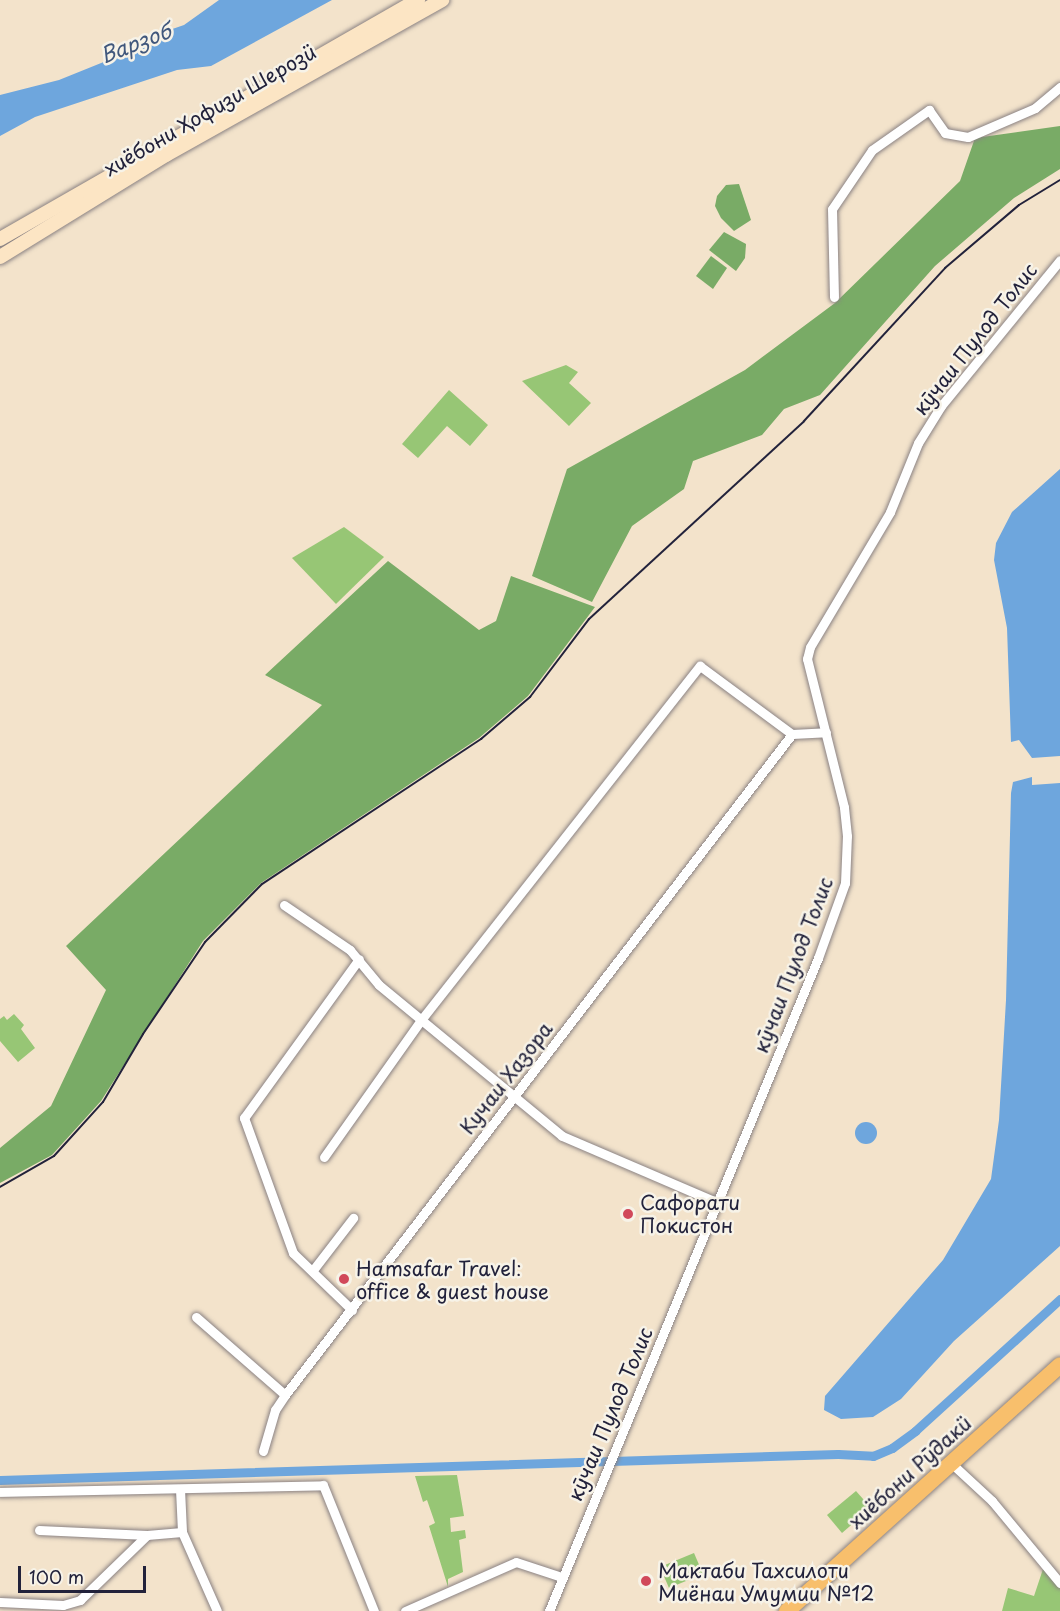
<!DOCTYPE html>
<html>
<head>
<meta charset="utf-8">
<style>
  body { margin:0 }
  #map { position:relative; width:1060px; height:1611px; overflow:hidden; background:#f3e3cb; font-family:"Playpen Sans",sans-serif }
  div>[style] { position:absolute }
  .green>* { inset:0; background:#97c675 }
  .forest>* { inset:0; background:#79ab66 }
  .water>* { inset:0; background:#6ea6dd }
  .round { border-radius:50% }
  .canal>* { height:9px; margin:-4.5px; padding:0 4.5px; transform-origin:4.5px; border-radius:4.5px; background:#6ea6dd }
  .roads { filter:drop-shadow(0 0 2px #8a8283) drop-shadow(0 0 2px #8a8283) }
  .minor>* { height:9px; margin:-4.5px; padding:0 4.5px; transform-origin:4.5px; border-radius:4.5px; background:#fff }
  .secondary>* { height:14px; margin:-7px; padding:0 7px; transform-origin:7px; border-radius:7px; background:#fce5c4 }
  .trunk>* { height:16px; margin:-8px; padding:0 8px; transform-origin:8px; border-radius:8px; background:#f8bf6c }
  .rail>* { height:2px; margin:-1px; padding:0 1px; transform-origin:1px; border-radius:1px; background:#22223b }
  .dots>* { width:16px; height:16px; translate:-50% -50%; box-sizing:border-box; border:3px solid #f7f3e8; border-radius:50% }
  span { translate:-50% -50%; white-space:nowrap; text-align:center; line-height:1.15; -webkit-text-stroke:5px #f7f3e8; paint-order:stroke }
  .street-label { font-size:20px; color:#22223b }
  .poi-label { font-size:20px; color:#22223b }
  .left { translate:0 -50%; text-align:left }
  .water-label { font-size:21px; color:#40577c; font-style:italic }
  .scale { position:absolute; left:18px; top:1566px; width:128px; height:27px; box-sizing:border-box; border:3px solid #22223b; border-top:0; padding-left:8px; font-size:18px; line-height:21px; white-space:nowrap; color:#22223b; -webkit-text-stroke:4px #f7f3e8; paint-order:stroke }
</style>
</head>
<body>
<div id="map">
  <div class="green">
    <div style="clip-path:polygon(566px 365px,578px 372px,569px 383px,591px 403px,569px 426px,522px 381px)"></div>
    <div style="clip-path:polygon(449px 390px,488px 425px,470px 446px,447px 426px,418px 458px,402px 444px)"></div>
    <div style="clip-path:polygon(344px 527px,384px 557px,336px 604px,292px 558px)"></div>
    <div style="clip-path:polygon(14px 1014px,24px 1025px,21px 1029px,35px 1048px,18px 1062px,0 1041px,0 1019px,4px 1016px,7px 1020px)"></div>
    <div style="clip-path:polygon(457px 1475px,464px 1516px,450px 1518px,451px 1532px,465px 1530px,466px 1538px,459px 1540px,463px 1572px,448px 1579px,448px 1587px,429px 1526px,435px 1523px,427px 1500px,423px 1502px,415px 1476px)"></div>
    <div style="clip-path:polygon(856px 1491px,871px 1508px,842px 1533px,827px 1515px)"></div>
    <div style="clip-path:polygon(694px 1553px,703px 1574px,669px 1588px,660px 1567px)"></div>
    <div style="clip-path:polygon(1043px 1569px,1060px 1579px,1060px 1611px,1002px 1611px,1008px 1588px,1034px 1596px)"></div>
  </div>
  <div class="forest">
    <div style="clip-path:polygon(1060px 126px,1060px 169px,1014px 198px,935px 266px,820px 395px,784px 409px,762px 435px,693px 461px,684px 489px,632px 526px,592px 602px,532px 576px,567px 469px,745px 370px,835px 303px,960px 181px,975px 138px)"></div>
    <div style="clip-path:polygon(739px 184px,751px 220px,734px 231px,721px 218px,715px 206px,717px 196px,726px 185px)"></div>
    <div style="clip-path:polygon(724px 232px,746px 244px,745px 258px,736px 271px,709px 250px)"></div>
    <div style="clip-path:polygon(711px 256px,727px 268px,713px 289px,696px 276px)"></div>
    <div style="clip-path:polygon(388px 561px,479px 630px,496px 621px,511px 576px,595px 607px,528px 696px,479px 738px,261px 883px,203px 941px,101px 1101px,52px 1155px,0 1183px,0 1148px,51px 1106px,106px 990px,66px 946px,322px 705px,265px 675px)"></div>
  </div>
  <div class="water">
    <div style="clip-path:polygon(219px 0,332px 0,211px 66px,177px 70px,35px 117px,0 136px,0 95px,59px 80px,116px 57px,149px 37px,184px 25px)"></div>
    <div style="clip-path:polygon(1060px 469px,1060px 756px,1032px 758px,1019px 740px,1011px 742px,1007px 628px,994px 560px,996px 543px,1012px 512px)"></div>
    <div style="clip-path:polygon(1032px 777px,1032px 785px,1060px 783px,1060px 1246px,954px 1341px,901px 1399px,873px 1417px,841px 1419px,824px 1410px,825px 1396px,943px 1260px,991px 1179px,999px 1120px,1006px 1000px,1011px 793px,1013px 782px)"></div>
    <div class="round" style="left:855px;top:1122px;width:22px;height:22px"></div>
  </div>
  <div class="canal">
    <div style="left:0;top:1480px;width:838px;rotate:-1.78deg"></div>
    <div style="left:838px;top:1454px;width:35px;rotate:3deg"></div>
    <div style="left:873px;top:1456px;width:21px;rotate:-23deg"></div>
    <div style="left:892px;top:1448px;width:29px;rotate:-36deg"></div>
    <div style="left:915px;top:1431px;width:196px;rotate:-42.3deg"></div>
  </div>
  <div class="roads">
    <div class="minor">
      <div style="left:834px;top:297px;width:88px;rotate:-91.3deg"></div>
      <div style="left:832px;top:209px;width:71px;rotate:-55.9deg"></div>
      <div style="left:872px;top:150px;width:70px;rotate:-35.1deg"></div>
      <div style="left:929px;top:110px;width:28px;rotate:55deg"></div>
      <div style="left:945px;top:133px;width:23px;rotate:10deg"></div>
      <div style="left:968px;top:137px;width:73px;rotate:-23.4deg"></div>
      <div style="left:1035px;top:108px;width:33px;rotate:-40deg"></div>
      <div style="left:284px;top:905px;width:80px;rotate:34.3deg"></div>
      <div style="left:350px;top:950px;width:45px;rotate:50.4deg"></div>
      <div style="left:379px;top:985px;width:237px;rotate:39.5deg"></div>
      <div style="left:562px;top:1136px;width:170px;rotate:23.2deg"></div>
      <div style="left:324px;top:1157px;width:168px;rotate:-54.7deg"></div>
      <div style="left:421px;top:1020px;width:451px;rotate:-51.8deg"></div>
      <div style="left:700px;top:666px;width:114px;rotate:36.5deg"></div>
      <div style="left:792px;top:734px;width:34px;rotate:-3deg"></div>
      <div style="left:313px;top:1270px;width:66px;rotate:-52.4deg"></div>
      <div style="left:352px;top:1310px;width:82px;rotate:-136deg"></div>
      <div style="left:293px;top:1253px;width:144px;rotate:-109.9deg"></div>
      <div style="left:244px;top:1118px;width:196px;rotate:-54.1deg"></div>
      <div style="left:196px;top:1317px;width:118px;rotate:41.2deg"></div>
      <div style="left:263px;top:1451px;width:43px;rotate:-73.7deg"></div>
      <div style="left:275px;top:1410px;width:18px;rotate:-56deg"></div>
      <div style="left:285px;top:1395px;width:833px;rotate:-52.51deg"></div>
      <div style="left:951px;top:1463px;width:56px;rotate:42.8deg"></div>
      <div style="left:992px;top:1501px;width:107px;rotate:50.3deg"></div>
      <div style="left:180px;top:1489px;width:43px;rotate:87.3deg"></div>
      <div style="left:182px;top:1532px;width:86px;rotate:66.1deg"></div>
      <div style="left:0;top:1492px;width:323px;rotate:-1.2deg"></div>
      <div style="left:323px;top:1485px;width:136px;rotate:68deg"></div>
      <div style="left:39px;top:1530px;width:108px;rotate:2.7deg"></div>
      <div style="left:147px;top:1535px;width:35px;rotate:-5deg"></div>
      <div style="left:0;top:1602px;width:63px;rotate:2.7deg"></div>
      <div style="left:63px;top:1605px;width:18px;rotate:-16deg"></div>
      <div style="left:80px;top:1600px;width:93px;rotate:-44.1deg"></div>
      <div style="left:405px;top:1611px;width:121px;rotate:-23.8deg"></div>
      <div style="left:516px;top:1562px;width:48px;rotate:18.1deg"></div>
      <div style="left:549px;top:1611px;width:706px;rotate:-67.61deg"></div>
      <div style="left:818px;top:958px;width:80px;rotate:-70.2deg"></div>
      <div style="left:845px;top:883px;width:47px;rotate:-87.6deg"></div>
      <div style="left:847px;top:836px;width:29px;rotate:-96deg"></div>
      <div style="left:844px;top:807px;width:153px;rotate:-104deg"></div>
      <div style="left:807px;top:659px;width:12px;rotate:-76deg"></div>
      <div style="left:810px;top:647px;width:157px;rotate:-59.3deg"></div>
      <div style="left:890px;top:512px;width:74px;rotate:-67.9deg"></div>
      <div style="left:918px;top:443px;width:44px;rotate:-58.1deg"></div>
      <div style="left:941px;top:406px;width:188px;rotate:-50.8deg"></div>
    </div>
    <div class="secondary">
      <div style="left:0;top:239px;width:482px;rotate:-29.8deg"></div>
      <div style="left:0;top:257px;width:195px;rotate:-31.6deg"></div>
      <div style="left:166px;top:155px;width:317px;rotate:-29.3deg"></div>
    </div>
    <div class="trunk">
      <div style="left:787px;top:1611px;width:367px;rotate:-42deg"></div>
    </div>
  </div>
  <div class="rail">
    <div style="left:0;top:1187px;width:62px;rotate:-29.9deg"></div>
    <div style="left:54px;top:1156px;width:73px;rotate:-47.8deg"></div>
    <div style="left:103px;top:1102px;width:79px;rotate:-59.5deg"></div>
    <div style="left:143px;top:1034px;width:111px;rotate:-56deg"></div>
    <div style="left:205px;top:942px;width:81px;rotate:-45.5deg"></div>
    <div style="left:262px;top:884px;width:263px;rotate:-33.5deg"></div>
    <div style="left:481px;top:739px;width:65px;rotate:-40.6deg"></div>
    <div style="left:530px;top:697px;width:98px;rotate:-52.9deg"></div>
    <div style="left:589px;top:619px;width:292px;rotate:-42.6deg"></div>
    <div style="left:804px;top:421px;width:208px;rotate:-47.3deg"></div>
    <div style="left:945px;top:268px;width:97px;rotate:-40.4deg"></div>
    <div style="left:1019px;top:205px;width:48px;rotate:-31.4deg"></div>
  </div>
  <div class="dots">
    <div style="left:628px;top:1214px;background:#d1495b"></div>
    <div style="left:344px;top:1279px;background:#d1495b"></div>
    <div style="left:646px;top:1581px;background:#d1495b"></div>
  </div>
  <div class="street-label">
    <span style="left:210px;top:110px;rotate:-30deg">хиёбони Ҳофизи Шерозӣ</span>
    <span style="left:975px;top:339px;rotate:-52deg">кӯчаи Пулод Толис</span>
    <span style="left:793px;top:965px;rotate:-69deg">кӯчаи Пулод Толис</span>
    <span style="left:506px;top:1078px;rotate:-52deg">Кучаи Хазора</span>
    <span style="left:610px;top:1414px;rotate:-67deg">кӯчаи Пулод Толис</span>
    <span style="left:910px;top:1472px;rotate:-42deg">хиёбони Рӯдакӣ</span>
  </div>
  <div class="poi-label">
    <span class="left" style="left:640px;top:1214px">Сафорати<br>Покистон</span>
    <span class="left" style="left:356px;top:1280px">Hamsafar Travel:<br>office &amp; guest house</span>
    <span class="left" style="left:658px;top:1582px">Мактаби Тахсилоти<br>Миёнаи Умумии №12</span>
  </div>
  <div class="water-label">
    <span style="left:135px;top:42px;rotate:-21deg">Варзоб</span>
  </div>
  <div class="scale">100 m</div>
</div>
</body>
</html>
